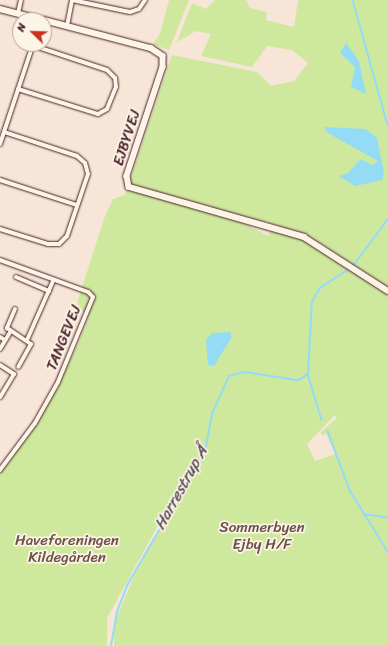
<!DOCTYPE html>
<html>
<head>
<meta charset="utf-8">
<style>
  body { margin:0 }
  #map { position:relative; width:388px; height:646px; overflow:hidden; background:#f7e6d7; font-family:Sriracha,sans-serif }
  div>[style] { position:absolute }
  .green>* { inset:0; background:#cee89e }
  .water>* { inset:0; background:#94dcf5 }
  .stream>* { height:1.5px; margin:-0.75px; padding:0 0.75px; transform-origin:0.75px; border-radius:0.75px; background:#94dcf5 }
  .roads { filter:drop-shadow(0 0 1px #4a1f2b) drop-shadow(0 0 1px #4a1f2b) }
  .minor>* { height:4px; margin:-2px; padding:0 2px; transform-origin:2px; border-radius:2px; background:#fcf5e5 }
  .tertiary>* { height:5.5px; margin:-2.75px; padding:0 2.75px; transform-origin:2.75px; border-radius:2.75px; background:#fcf5e5 }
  span { translate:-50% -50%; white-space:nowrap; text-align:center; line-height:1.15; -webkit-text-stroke:3.5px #fcf5e5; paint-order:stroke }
  .street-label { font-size:15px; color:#4a1f2b }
  .park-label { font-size:15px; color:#6b5148 }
  .water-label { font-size:16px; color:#5c4e5e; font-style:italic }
  .north { position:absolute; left:12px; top:12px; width:40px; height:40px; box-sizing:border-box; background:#fcf5e5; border:1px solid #b59f9b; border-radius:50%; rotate:293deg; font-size:11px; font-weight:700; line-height:16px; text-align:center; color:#4a1f2b }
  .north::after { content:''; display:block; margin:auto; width:14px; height:18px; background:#c8321e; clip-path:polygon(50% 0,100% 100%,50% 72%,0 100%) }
</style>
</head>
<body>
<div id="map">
  <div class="green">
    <div style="clip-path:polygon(169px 0,189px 0,169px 50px,153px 44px,160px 34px)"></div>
    <div style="clip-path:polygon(evenodd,215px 0,246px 0,250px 8px,267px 12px,266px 20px,294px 27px,298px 0,388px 0,388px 287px,311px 237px,265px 221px,235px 214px,232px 217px,268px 236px,271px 229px,303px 239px,388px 293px,388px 646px,114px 646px,114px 623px,135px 574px,192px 475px,188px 471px,107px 618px,107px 646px,0 646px,0 470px,41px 416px,79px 342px,88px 318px,77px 303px,105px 216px,113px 199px,125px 195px,172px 55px,257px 72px,271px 86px,294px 81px,308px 63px,292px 50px,267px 46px,252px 67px,201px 56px,211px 34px,196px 31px,177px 42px,192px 3px,206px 9px,215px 0,335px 415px,337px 418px,321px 432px,322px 436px,326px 433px,335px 454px,315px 461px,307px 444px,335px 415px)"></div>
  </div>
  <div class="water">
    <div style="clip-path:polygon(346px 43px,359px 61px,366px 94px,351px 87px,355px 67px,340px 53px)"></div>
    <div style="clip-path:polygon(324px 127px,366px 129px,377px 138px,384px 173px,382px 180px,355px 186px,339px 176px,348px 173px,361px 159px,373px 165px,378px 161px,328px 133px)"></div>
    <div style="clip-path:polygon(230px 332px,232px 337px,214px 366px,208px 365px,206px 340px,212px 333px)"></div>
  </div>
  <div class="stream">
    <div style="left:353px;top:0;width:130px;rotate:74.4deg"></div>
    <div style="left:353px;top:266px;width:59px;rotate:-53.3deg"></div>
    <div style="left:308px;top:374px;width:48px;rotate:73.1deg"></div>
    <div style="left:328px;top:431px;width:63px;rotate:69.6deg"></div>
    <div style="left:350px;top:490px;width:73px;rotate:58.5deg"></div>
    <div style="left:364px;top:514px;width:24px;rotate:9deg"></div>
    <div style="left:111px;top:646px;width:35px;rotate:-80deg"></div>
    <div style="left:117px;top:612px;width:30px;rotate:-69deg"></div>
    <div style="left:128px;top:584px;width:154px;rotate:-59.9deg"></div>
    <div style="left:205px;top:451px;width:38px;rotate:-79deg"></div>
    <div style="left:212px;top:414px;width:42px;rotate:-65.9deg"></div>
    <div style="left:229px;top:376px;width:16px;rotate:-14deg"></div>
    <div style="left:245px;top:372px;width:54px;rotate:8.6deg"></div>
    <div style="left:298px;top:380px;width:7px;rotate:-27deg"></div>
    <div style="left:304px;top:377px;width:6px;rotate:-45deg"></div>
    <div style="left:308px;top:373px;width:71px;rotate:-86.8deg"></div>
    <div style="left:312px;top:302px;width:16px;rotate:-60deg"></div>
    <div style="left:320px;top:288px;width:37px;rotate:-33deg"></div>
  </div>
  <div class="roads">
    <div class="minor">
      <div style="left:72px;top:0;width:59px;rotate:11.7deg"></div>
      <div style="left:130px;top:12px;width:9px;rotate:-18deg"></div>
      <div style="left:139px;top:9px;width:11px;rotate:-56deg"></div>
      <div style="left:18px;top:13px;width:13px;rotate:-77deg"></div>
      <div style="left:67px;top:26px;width:26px;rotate:-79deg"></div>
      <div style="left:18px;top:89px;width:84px;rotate:17.4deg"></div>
      <div style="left:98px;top:114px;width:10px;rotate:-29deg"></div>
      <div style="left:107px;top:109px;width:24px;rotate:-68deg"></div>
      <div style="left:116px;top:87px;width:9px;rotate:-96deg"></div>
      <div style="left:115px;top:78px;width:11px;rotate:-135deg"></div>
      <div style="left:107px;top:70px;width:79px;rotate:-161.6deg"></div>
      <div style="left:0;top:144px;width:105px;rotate:-71.7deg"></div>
      <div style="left:0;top:180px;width:81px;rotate:18deg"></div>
      <div style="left:0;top:229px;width:50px;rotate:17.4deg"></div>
      <div style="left:48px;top:244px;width:11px"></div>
      <div style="left:59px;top:244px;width:11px;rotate:-45deg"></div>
      <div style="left:67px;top:236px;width:65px;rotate:-71.3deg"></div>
      <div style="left:88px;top:174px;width:11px;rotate:-105deg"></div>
      <div style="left:85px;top:163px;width:11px;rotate:-139deg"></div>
      <div style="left:77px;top:156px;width:77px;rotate:-161.8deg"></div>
      <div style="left:0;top:260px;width:94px;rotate:20deg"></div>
      <div style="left:88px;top:292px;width:7px;rotate:45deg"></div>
      <div style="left:93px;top:297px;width:92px;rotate:112.4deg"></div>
      <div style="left:58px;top:382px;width:47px;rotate:119.3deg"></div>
      <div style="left:35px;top:423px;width:59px;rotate:126.7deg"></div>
      <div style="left:16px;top:277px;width:36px;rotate:23deg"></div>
      <div style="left:15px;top:309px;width:21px;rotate:113deg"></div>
      <div style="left:7px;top:328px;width:29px;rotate:34deg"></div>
      <div style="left:31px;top:344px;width:26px;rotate:119deg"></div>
      <div style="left:0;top:337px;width:6px;rotate:31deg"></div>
      <div style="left:27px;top:340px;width:64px;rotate:-66.2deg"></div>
      <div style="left:0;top:349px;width:21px;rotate:-59deg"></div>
      <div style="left:0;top:365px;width:17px;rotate:33deg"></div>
      <div style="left:14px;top:374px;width:27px;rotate:121deg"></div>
    </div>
    <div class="tertiary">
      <div style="left:0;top:9px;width:44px;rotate:14.3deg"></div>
      <div style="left:44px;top:20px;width:111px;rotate:14.7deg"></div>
      <div style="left:151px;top:48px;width:14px;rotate:34deg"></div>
      <div style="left:163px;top:56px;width:11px;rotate:90deg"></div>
      <div style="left:163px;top:67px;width:115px;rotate:108.3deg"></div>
      <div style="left:127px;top:176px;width:11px;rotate:80deg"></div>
      <div style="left:129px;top:187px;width:182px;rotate:15.9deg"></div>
      <div style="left:304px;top:237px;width:100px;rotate:32.7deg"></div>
    </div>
  </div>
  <div class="street-label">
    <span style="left:127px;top:138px;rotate:-72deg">EJBYVEJ</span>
    <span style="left:64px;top:338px;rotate:-68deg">TANGEVEJ</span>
  </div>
  <div class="park-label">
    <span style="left:262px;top:536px">Sommerbyen<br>Ejby H/F</span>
    <span style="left:67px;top:549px">Haveforeningen<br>Kildegården</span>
  </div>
  <div class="water-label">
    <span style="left:181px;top:488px;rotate:-61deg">Harrestrup Å</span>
  </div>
  <div class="north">N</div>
</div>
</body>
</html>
